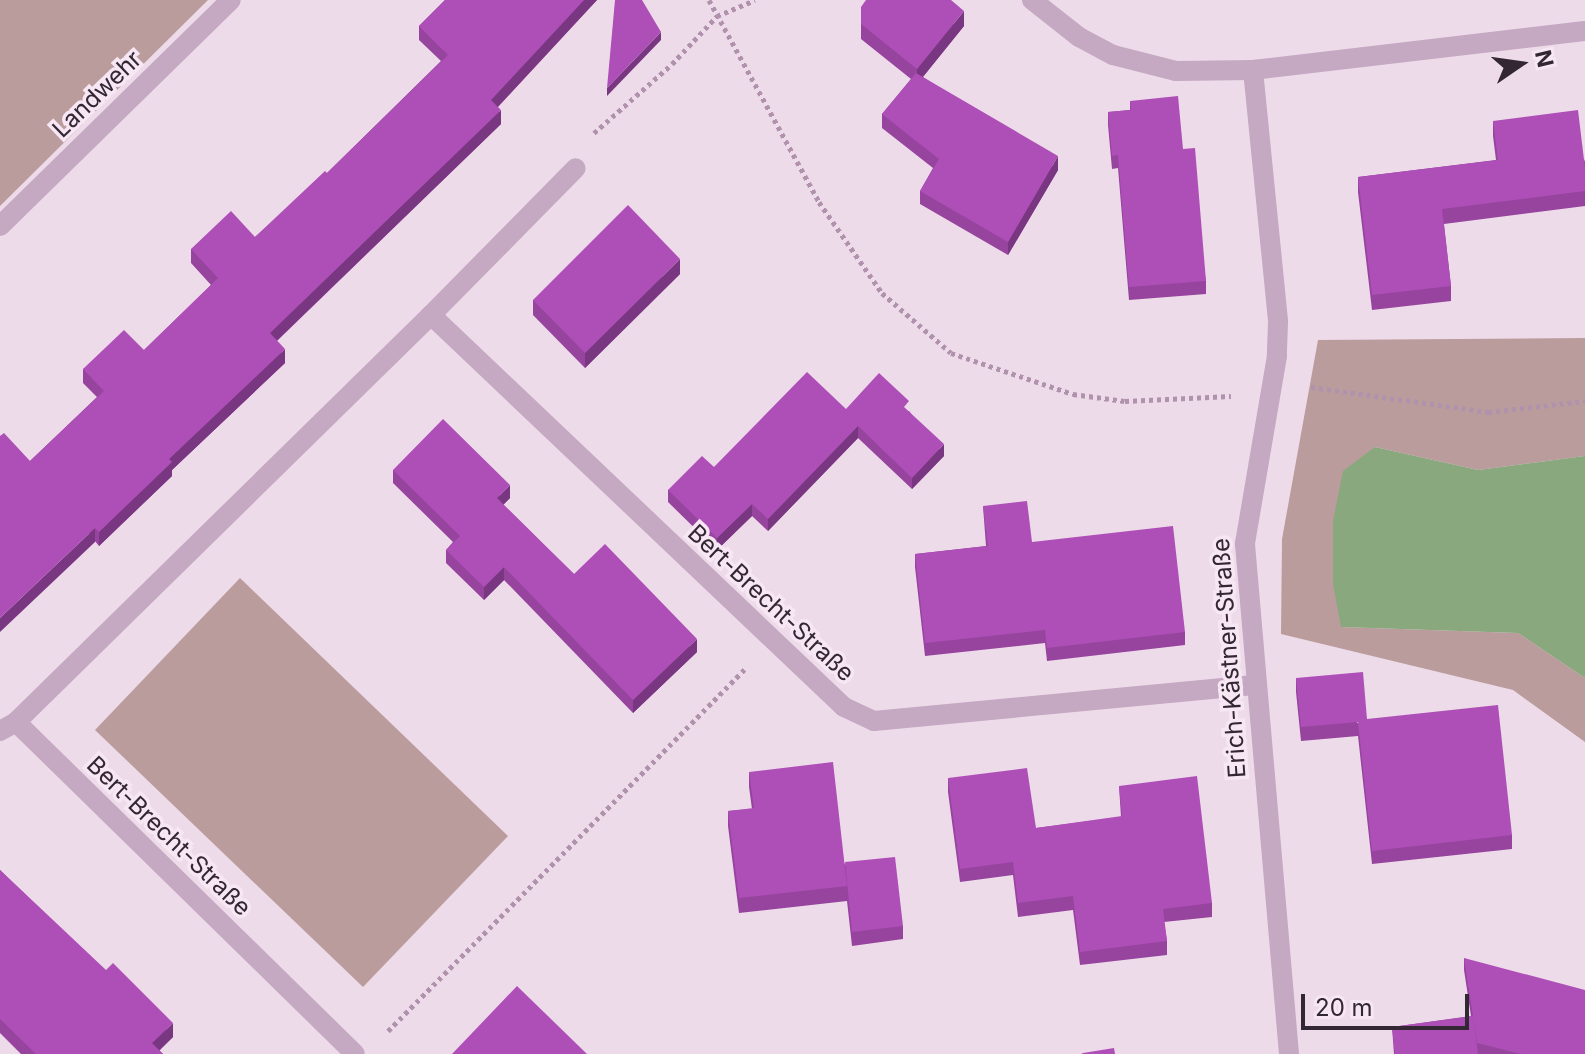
<!DOCTYPE html>
<html>
<head>
<meta charset="utf-8">
<style>
  body { margin:0 }
  #map { position:relative; width:1585px; height:1054px; overflow:hidden; background:#eedbea; font-family:Inter,sans-serif }
  div>[style] { position:absolute }
  .green>* { inset:0; background:#bb9c9c }
  .water>* { inset:0; background:#8aa87d }
  .path>* { height:5px; margin-top:-2.5px; transform-origin:0; background:repeating-linear-gradient(90deg,#b092ad 0 4px,transparent 0 8px) }
  .street>* { height:20px; margin:-10px; padding:0 10px; transform-origin:10px; border-radius:10px; background:#c5a8c1 }
  .wall>* { inset:0; background:#96449e }
  .shaded-wall>* { inset:0; background:#7a3781 }
  .building>* { inset:0; background:#ae4fb8 }
  span { translate:-50% -50%; white-space:nowrap; text-align:center; line-height:1.15; -webkit-text-stroke:7px #f7e6f3; paint-order:stroke }
  .street-label { font-size:24px; color:#322732 }
  .north { position:absolute; left:1481px; top:24px; width:80px; height:80px; -webkit-text-stroke:6px #f7e6f3; paint-order:stroke; rotate:77deg; font-size:22px; font-weight:700; line-height:32px; text-align:center; color:#322732 }
  .north::after { content:''; display:block; margin:auto; width:28px; height:36px; background:#322732; clip-path:polygon(50% 0,100% 100%,50% 72%,0 100%) }
  .scale { position:absolute; left:1301px; top:994px; width:168px; height:36px; box-sizing:border-box; border:4px solid #322732; border-top:0; padding-left:10px; font-size:24px; line-height:28px; white-space:nowrap; color:#322732; -webkit-text-stroke:6px #f7e6f3; paint-order:stroke }
</style>
</head>
<body>
<div id="map">
  <div class="green">
    <div style="clip-path:polygon(0 0,208px 0,0 206px)"></div>
    <div style="clip-path:polygon(1585px 338px,1585px 456px,1478px 470px,1375px 447px,1341px 627px,1518px 633px,1585px 678px,1585px 742px,1513px 690px,1281px 634px,1282px 539px,1318px 340px)"></div>
    <div style="clip-path:polygon(240px 578px,508px 836px,363px 987px,95px 730px)"></div>
  </div>
  <div class="water">
    <div style="clip-path:polygon(1375px 447px,1478px 470px,1585px 456px,1585px 678px,1518px 633px,1341px 627px,1333px 584px,1333px 521px,1343px 471px)"></div>
  </div>
  <div class="path">
    <div style="left:709px;top:0;width:230px;rotate:61.4deg"></div>
    <div style="left:819px;top:202px;width:111px;rotate:55.3deg"></div>
    <div style="left:882px;top:293px;width:91px;rotate:41deg"></div>
    <div style="left:951px;top:353px;width:129px;rotate:18.6deg"></div>
    <div style="left:1073px;top:394px;width:52px;rotate:7.7deg"></div>
    <div style="left:1125px;top:401px;width:106px;rotate:-2.7deg"></div>
    <div style="left:594px;top:133px;width:104px;rotate:-41.5deg"></div>
    <div style="left:672px;top:64px;width:66px;rotate:-46.8deg"></div>
    <div style="left:717px;top:16px;width:41px;rotate:-22.8deg"></div>
    <div style="left:1311px;top:387px;width:179px;rotate:8deg"></div>
    <div style="left:1488px;top:412px;width:98px;rotate:-6.5deg"></div>
    <div style="left:388px;top:1031px;width:510px;rotate:-45.4deg"></div>
  </div>
  <div class="street">
    <div style="left:1032px;top:0;width:60px;rotate:38.2deg"></div>
    <div style="left:1079px;top:37px;width:38px;rotate:28deg"></div>
    <div style="left:1113px;top:55px;width:65px;rotate:14.3deg"></div>
    <div style="left:1176px;top:71px;width:77px;rotate:-0.7deg"></div>
    <div style="left:1253px;top:70px;width:334px;rotate:-6.7deg"></div>
    <div style="left:1253px;top:70px;width:253px;rotate:84.3deg"></div>
    <div style="left:1278px;top:322px;width:34px;rotate:92deg"></div>
    <div style="left:1277px;top:356px;width:191px;rotate:99.7deg"></div>
    <div style="left:1245px;top:544px;width:512px;rotate:85.07deg"></div>
    <div style="left:0;top:226px;width:323px;rotate:-44.4deg"></div>
    <div style="left:431px;top:315px;width:569px;rotate:43.51deg"></div>
    <div style="left:844px;top:707px;width:33px;rotate:25deg"></div>
    <div style="left:874px;top:721px;width:382px;rotate:-5.4deg"></div>
    <div style="left:16px;top:722px;width:474px;rotate:44.4deg"></div>
    <div style="left:0;top:731px;width:18px;rotate:-29deg"></div>
    <div style="left:16px;top:722px;width:581px;rotate:-44.44deg"></div>
    <div style="left:431px;top:315px;width:206px;rotate:-45.4deg"></div>
  </div>
  <div class="wall">
    <div style="clip-path:polygon(445px 0,597px 0,498px 107px,501px 124px,277px 341px,285px 363px,172px 470px,172px 476px,99px 546px,30px 461px,97px 397px,83px 383px,83px 369px,144px 350px,211px 285px,191px 263px,191px 249px,255px 237px,327px 173px,441px 61px,419px 40px,419px 26px)"></div>
    <div style="clip-path:polygon(861px 7px,964px 26px,923px 77px,1058px 170px,1008px 255px,920px 204px,920px 191px,933px 168px,882px 128px,882px 114px,911px 79px,861px 39px)"></div>
    <div style="clip-path:polygon(1130px 101px,1183px 149px,1206px 281px,1206px 294px,1129px 300px,1118px 168px,1112px 169px,1108px 125px,1108px 112px,1130px 110px)"></div>
    <div style="clip-path:polygon(1493px 121px,1584px 162px,1585px 159px,1585px 206px,1444px 224px,1451px 286px,1451px 301px,1372px 310px,1358px 192px,1358px 177px,1496px 160px,1493px 136px)"></div>
    <div style="clip-path:polygon(680px 274px,585px 368px,533px 315px,533px 300px)"></div>
    <div style="clip-path:polygon(846px 409px,909px 411px,944px 456px,912px 489px,858px 438px,768px 531px,752px 516px,717px 550px,668px 502px,668px 490px,714px 467px)"></div>
    <div style="clip-path:polygon(393px 470px,510px 498px,503px 505px,574px 574px,697px 652px,633px 713px,504px 580px,484px 600px,446px 563px,446px 550px,453px 542px,393px 483px)"></div>
    <div style="clip-path:polygon(983px 506px,1032px 542px,1185px 632px,1185px 645px,1047px 661px,1045px 643px,925px 656px,915px 567px,915px 554px,986px 546px)"></div>
    <div style="clip-path:polygon(1296px 678px,1512px 835px,1512px 849px,1372px 864px,1358px 736px,1301px 741px,1296px 692px)"></div>
    <div style="clip-path:polygon(749px 772px,845px 864px,903px 926px,903px 939px,852px 946px,847px 901px,739px 913px,728px 826px,728px 811px,752px 809px,749px 787px)"></div>
    <div style="clip-path:polygon(948px 778px,1036px 828px,1121px 817px,1119px 786px,1212px 903px,1212px 917px,1164px 922px,1167px 941px,1167px 955px,1080px 965px,1073px 910px,1018px 917px,1013px 875px,960px 882px,948px 792px)"></div>
    <div style="clip-path:polygon(0 870px,173px 1037px,159px 1050px,163px 1054px,21px 1054px,0 1033px)"></div>
    <div style="clip-path:polygon(1464px 958px,1585px 1054px,1394px 1054px,1392px 1027px,1471px 1016px,1464px 970px)"></div>
  </div>
  <div class="shaded-wall">
    <div style="clip-path:polygon(584px 0,597px 0,491px 114px,491px 100px)"></div>
    <div style="clip-path:polygon(964px 11px,964px 26px,917px 84px,917px 69px)"></div>
    <div style="clip-path:polygon(661px 32px,661px 40px,607px 96px,607px 88px)"></div>
    <div style="clip-path:polygon(501px 110px,501px 124px,270px 347px,270px 333px)"></div>
    <div style="clip-path:polygon(1058px 156px,1058px 170px,1008px 255px,1008px 242px)"></div>
    <div style="clip-path:polygon(680px 259px,680px 274px,585px 368px,585px 353px)"></div>
    <div style="clip-path:polygon(285px 349px,285px 363px,172px 470px,172px 476px,99px 546px,99px 532px,169px 459px)"></div>
    <div style="clip-path:polygon(858px 426px,858px 438px,768px 531px,768px 519px)"></div>
    <div style="clip-path:polygon(944px 444px,944px 456px,912px 489px,912px 478px)"></div>
    <div style="clip-path:polygon(510px 485px,510px 498px,497px 511px,497px 498px)"></div>
    <div style="clip-path:polygon(752px 504px,752px 516px,717px 550px,717px 538px)"></div>
    <div style="clip-path:polygon(95px 528px,95px 542px,0 632px,0 618px)"></div>
    <div style="clip-path:polygon(504px 567px,504px 580px,484px 600px,484px 587px)"></div>
    <div style="clip-path:polygon(697px 639px,697px 652px,633px 713px,633px 700px)"></div>
    <div style="clip-path:polygon(173px 1023px,173px 1037px,156px 1054px,152px 1043px)"></div>
  </div>
  <div class="building">
    <div style="clip-path:polygon(445px 0,584px 0,491px 100px,501px 110px,270px 333px,285px 349px,169px 459px,172px 462px,99px 532px,95px 528px,0 618px,0 436px,4px 433px,30px 461px,104px 391px,83px 369px,124px 330px,144px 350px,218px 278px,191px 249px,231px 211px,255px 237px,325px 171px,327px 173px,448px 55px,419px 26px)"></div>
    <div style="clip-path:polygon(615px 0,642px 0,661px 32px,607px 88px)"></div>
    <div style="clip-path:polygon(866px 0,951px 0,964px 11px,917px 69px,861px 24px,861px 7px)"></div>
    <div style="clip-path:polygon(916px 73px,1058px 156px,1008px 242px,920px 191px,939px 159px,882px 114px)"></div>
    <div style="clip-path:polygon(1178px 96px,1183px 149px,1195px 148px,1206px 281px,1129px 287px,1118px 155px,1112px 156px,1108px 112px,1131px 110px,1130px 101px)"></div>
    <div style="clip-path:polygon(1578px 110px,1585px 168px,1585px 191px,1442px 209px,1451px 286px,1372px 295px,1358px 177px,1498px 160px,1493px 121px)"></div>
    <div style="clip-path:polygon(628px 205px,680px 259px,585px 353px,533px 300px)"></div>
    <div style="clip-path:polygon(807px 372px,846px 409px,879px 373px,909px 401px,904px 407px,944px 444px,912px 478px,858px 426px,768px 519px,752px 504px,717px 538px,668px 490px,702px 456px,714px 467px)"></div>
    <div style="clip-path:polygon(443px 419px,510px 485px,497px 498px,574px 574px,605px 544px,697px 639px,633px 700px,504px 567px,484px 587px,446px 550px,460px 536px,393px 470px)"></div>
    <div style="clip-path:polygon(1027px 501px,1032px 542px,1173px 526px,1185px 632px,1047px 648px,1045px 630px,925px 643px,915px 554px,988px 546px,983px 506px)"></div>
    <div style="clip-path:polygon(1363px 672px,1367px 719px,1498px 705px,1512px 835px,1372px 851px,1358px 722px,1301px 727px,1296px 678px)"></div>
    <div style="clip-path:polygon(833px 762px,847px 886px,739px 898px,728px 811px,754px 808px,749px 772px)"></div>
    <div style="clip-path:polygon(1027px 768px,1036px 828px,1122px 816px,1119px 786px,1197px 776px,1212px 903px,1163px 909px,1167px 941px,1080px 952px,1073px 896px,1018px 903px,1013px 862px,960px 869px,948px 778px)"></div>
    <div style="clip-path:polygon(895px 857px,903px 926px,852px 932px,845px 862px)"></div>
    <div style="clip-path:polygon(0 870px,106px 970px,113px 963px,173px 1023px,152px 1043px,163px 1054px,36px 1054px,0 1019px)"></div>
    <div style="clip-path:polygon(1464px 958px,1585px 990px,1585px 1054px,1521px 1054px,1477px 1043px)"></div>
    <div style="clip-path:polygon(517px 986px,587px 1054px,452px 1054px)"></div>
    <div style="clip-path:polygon(1473px 1016px,1478px 1054px,1395px 1054px,1392px 1027px)"></div>
    <div style="clip-path:polygon(1114px 1048px,1115px 1054px,1081px 1054px,1083px 1053px)"></div>
  </div>
  <div class="street-label">
    <span style="left:97px;top:94px;rotate:-44deg">Landwehr</span>
    <span style="left:771px;top:603px;rotate:43deg">Bert-Brecht-Straße</span>
    <span style="left:1229px;top:658px;rotate:-94deg">Erich-Kästner-Straße</span>
    <span style="left:169px;top:836px;rotate:44deg">Bert-Brecht-Straße</span>
  </div>
  <div class="north">N</div>
  <div class="scale">20 m</div>
</div>
</body>
</html>
